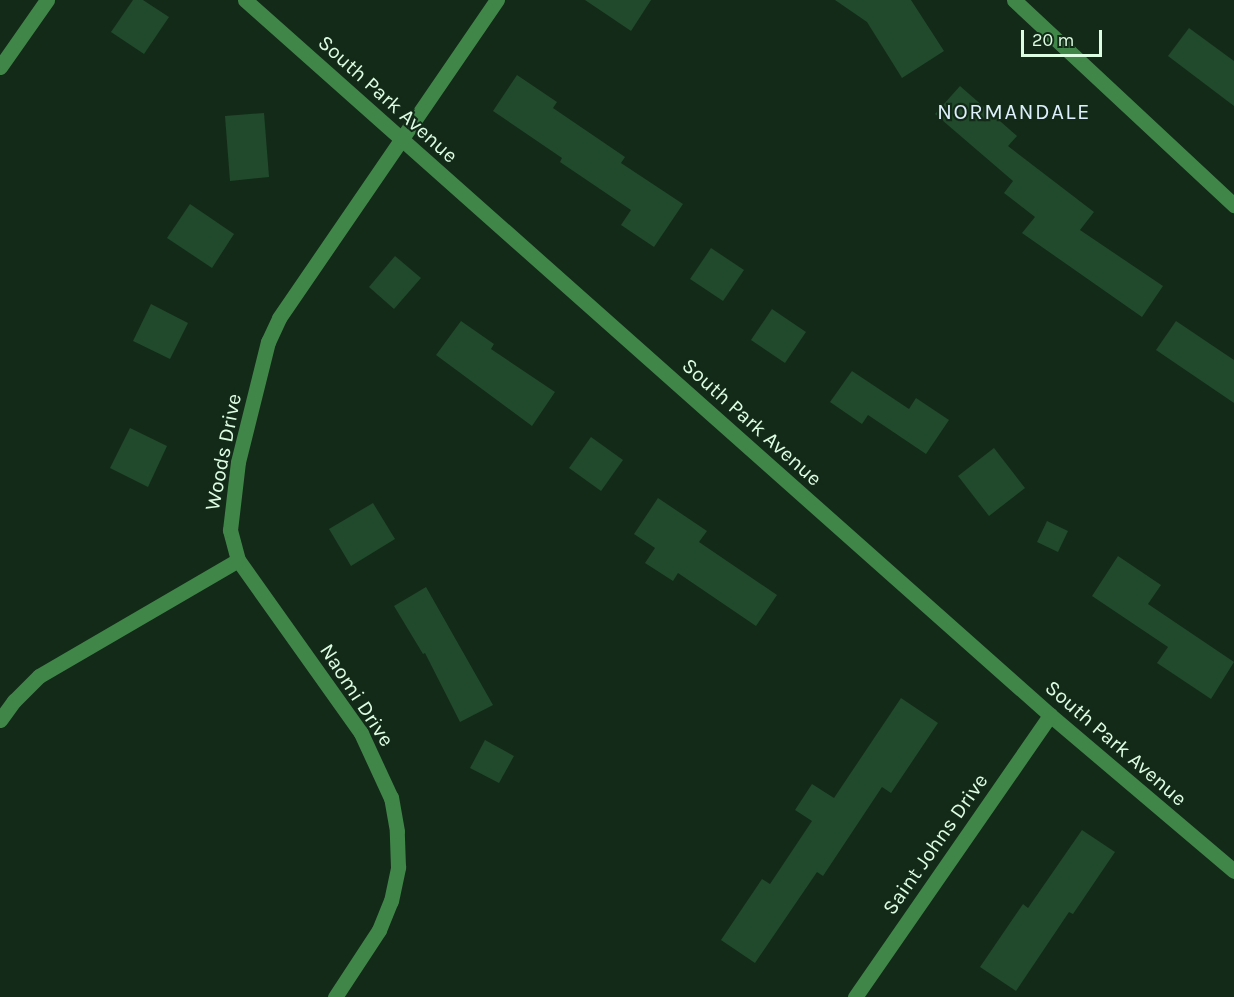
<!DOCTYPE html>
<html>
<head>
<meta charset="utf-8">
<style>
  body { margin:0 }
  #map { position:relative; width:1234px; height:997px; overflow:hidden; background:#132a18; font-family:Karla,sans-serif }
  div>[style] { position:absolute }
  .building>* { inset:0; background:#204a2b }
  .minor>* { height:15px; margin:-7.5px; padding:0 7.5px; transform-origin:7.5px; border-radius:7.5px; background:#418649 }
  span { translate:-50% -50%; white-space:nowrap; text-align:center; line-height:1.15; -webkit-text-stroke:4.5px #132a18; paint-order:stroke }
  .street-label { font-size:21px; color:#ddfde3 }
  .neighbourhood-label { font-size:22px; color:#dff0fd; letter-spacing:1.5px }
  .scale { position:absolute; left:1021px; top:30px; width:81px; height:27px; box-sizing:border-box; border:3px solid #ddfde3; border-top:0; padding-left:8px; font-size:18px; line-height:21px; white-space:nowrap; color:#ddfde3; -webkit-text-stroke:4px #132a18; paint-order:stroke }
</style>
</head>
<body>
<div id="map">
  <div class="building">
    <div style="clip-path:polygon(133px 0,143px 0,169px 17px,144px 54px,111px 32px)"></div>
    <div style="clip-path:polygon(585px 0,651px 0,631px 31px)"></div>
    <div style="clip-path:polygon(835px 0,911px 0,944px 51px,902px 78px,867px 22px)"></div>
    <div style="clip-path:polygon(1189px 28px,1234px 61px,1234px 106px,1168px 56px)"></div>
    <div style="clip-path:polygon(517px 75px,557px 102px,553px 108px,625px 157px,621px 163px,683px 204px,654px 247px,621px 225px,631px 210px,560px 162px,562px 158px,493px 111px)"></div>
    <div style="clip-path:polygon(960px 86px,1017px 136px,1008px 146px,1094px 212px,1080px 230px,1163px 286px,1142px 317px,1022px 233px,1035px 217px,1004px 193px,1013px 181px,935px 114px)"></div>
    <div style="clip-path:polygon(264px 113px,269px 177px,230px 181px,225px 116px)"></div>
    <div style="clip-path:polygon(190px 204px,234px 234px,212px 268px,167px 238px)"></div>
    <div style="clip-path:polygon(711px 248px,744px 270px,723px 301px,690px 279px)"></div>
    <div style="clip-path:polygon(395px 256px,421px 278px,394px 309px,369px 287px)"></div>
    <div style="clip-path:polygon(151px 304px,188px 323px,170px 359px,133px 341px)"></div>
    <div style="clip-path:polygon(772px 309px,806px 332px,785px 363px,751px 340px)"></div>
    <div style="clip-path:polygon(461px 321px,494px 344px,491px 349px,555px 392px,532px 426px,436px 355px)"></div>
    <div style="clip-path:polygon(1176px 321px,1234px 360px,1234px 403px,1156px 350px)"></div>
    <div style="clip-path:polygon(852px 371px,909px 409px,916px 398px,949px 420px,926px 454px,868px 415px,862px 424px,830px 402px)"></div>
    <div style="clip-path:polygon(130px 428px,167px 446px,148px 487px,110px 468px)"></div>
    <div style="clip-path:polygon(591px 437px,623px 460px,601px 491px,569px 468px)"></div>
    <div style="clip-path:polygon(994px 448px,1025px 488px,989px 516px,958px 476px)"></div>
    <div style="clip-path:polygon(658px 498px,707px 531px,699px 542px,777px 595px,756px 626px,678px 573px,673px 581px,645px 563px,655px 548px,634px 534px)"></div>
    <div style="clip-path:polygon(373px 503px,395px 539px,351px 566px,329px 529px)"></div>
    <div style="clip-path:polygon(1047px 521px,1068px 531px,1058px 552px,1037px 542px)"></div>
    <div style="clip-path:polygon(1118px 556px,1161px 585px,1148px 604px,1234px 662px,1211px 699px,1157px 663px,1168px 647px,1092px 596px)"></div>
    <div style="clip-path:polygon(426px 587px,493px 705px,460px 722px,425px 653px,423px 654px,394px 606px)"></div>
    <div style="clip-path:polygon(901px 698px,938px 723px,891px 793px,882px 787px,823px 876px,817px 872px,755px 963px,721px 940px,762px 879px,770px 884px,812px 821px,795px 810px,812px 784px,834px 798px)"></div>
    <div style="clip-path:polygon(485px 740px,514px 756px,499px 783px,470px 768px)"></div>
    <div style="clip-path:polygon(1082px 830px,1115px 852px,1073px 914px,1069px 912px,1016px 991px,980px 967px,1023px 904px,1028px 908px)"></div>
  </div>
  <div class="minor">
    <div style="left:245px;top:0;width:1077px;rotate:41.61deg"></div>
    <div style="left:1050px;top:715px;width:241px;rotate:40.3deg"></div>
    <div style="left:1014px;top:0;width:301px;rotate:43deg"></div>
    <div style="left:0;top:67px;width:82px;rotate:-55deg"></div>
    <div style="left:0;top:720px;width:24px;rotate:-54deg"></div>
    <div style="left:14px;top:701px;width:35px;rotate:-45deg"></div>
    <div style="left:39px;top:676px;width:230px;rotate:-30.2deg"></div>
    <div style="left:335px;top:997px;width:80px;rotate:-56.7deg"></div>
    <div style="left:379px;top:930px;width:31px;rotate:-68deg"></div>
    <div style="left:391px;top:901px;width:35px;rotate:-78deg"></div>
    <div style="left:398px;top:867px;width:36px;rotate:-92deg"></div>
    <div style="left:397px;top:831px;width:34px;rotate:-100deg"></div>
    <div style="left:391px;top:798px;width:72px;rotate:-114.8deg"></div>
    <div style="left:361px;top:733px;width:212px;rotate:-125.4deg"></div>
    <div style="left:238px;top:560px;width:31px;rotate:-105deg"></div>
    <div style="left:230px;top:530px;width:68px;rotate:-83.3deg"></div>
    <div style="left:238px;top:462px;width:124px;rotate:-76deg"></div>
    <div style="left:268px;top:342px;width:26px;rotate:-65deg"></div>
    <div style="left:279px;top:318px;width:386px;rotate:-55.6deg"></div>
    <div style="left:855px;top:997px;width:343px;rotate:-55.3deg"></div>
  </div>
  <div class="street-label">
    <span style="left:388px;top:99px;rotate:42deg">South Park Avenue</span>
    <span style="left:752px;top:422px;rotate:42deg">South Park Avenue</span>
    <span style="left:223px;top:452px;rotate:-79deg">Woods Drive</span>
    <span style="left:357px;top:695px;rotate:57deg">Naomi Drive</span>
    <span style="left:1116px;top:743px;rotate:41deg">South Park Avenue</span>
    <span style="left:935px;top:844px;rotate:-55deg">Saint Johns Drive</span>
  </div>
  <div class="neighbourhood-label">
    <span style="left:1014px;top:113px">NORMANDALE</span>
  </div>
  <div class="scale">20 m</div>
</div>
</body>
</html>
